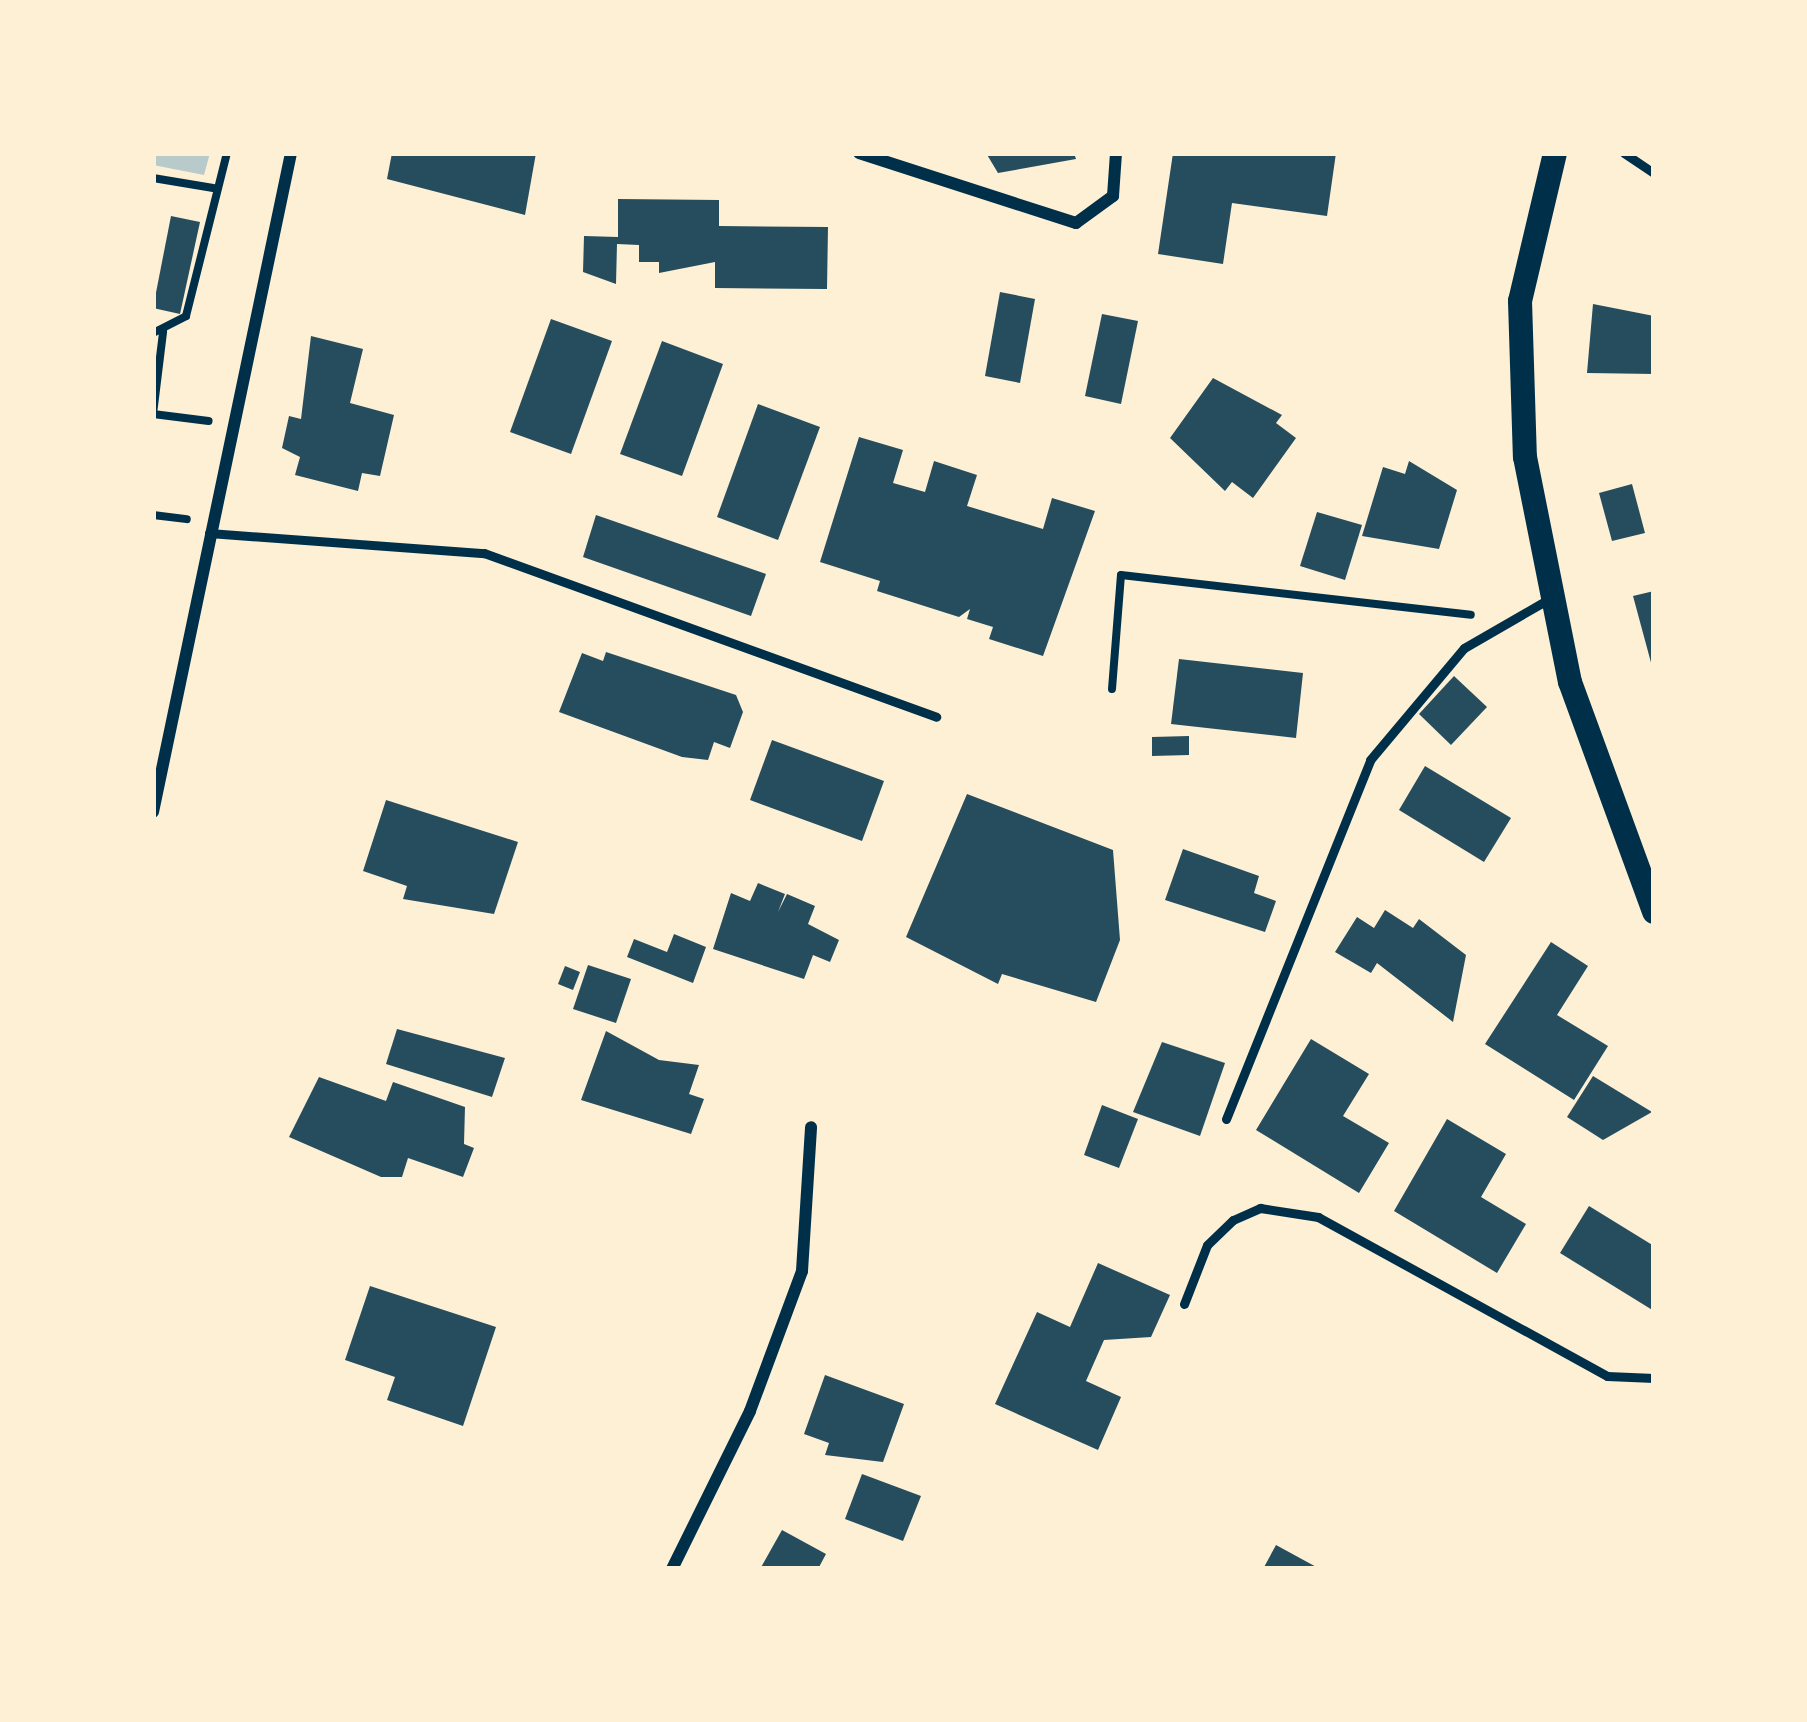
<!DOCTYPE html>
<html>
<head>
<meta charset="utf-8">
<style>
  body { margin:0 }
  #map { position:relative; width:1807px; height:1722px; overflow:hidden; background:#fdf0d5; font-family:"Work Sans",sans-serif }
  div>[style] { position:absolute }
  .green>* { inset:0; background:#b9caca }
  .building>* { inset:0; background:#264d5e }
  .path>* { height:8px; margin:-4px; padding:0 4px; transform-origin:4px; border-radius:4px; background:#003049 }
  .service>* { height:9px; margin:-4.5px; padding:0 4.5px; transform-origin:4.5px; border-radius:4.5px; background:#003049 }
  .minor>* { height:12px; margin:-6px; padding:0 6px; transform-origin:6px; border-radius:6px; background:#003049 }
  .secondary>* { height:24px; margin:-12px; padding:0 12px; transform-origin:12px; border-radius:12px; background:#003049 }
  span { translate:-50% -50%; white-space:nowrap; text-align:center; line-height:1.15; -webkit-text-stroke:9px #fdf0d5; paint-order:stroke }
  .frame { position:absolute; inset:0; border:156px solid #fdf0d5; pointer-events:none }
</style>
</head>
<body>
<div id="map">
  <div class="green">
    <div style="clip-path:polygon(153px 153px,210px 153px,204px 175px,153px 165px)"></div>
  </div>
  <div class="building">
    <div style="clip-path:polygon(392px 153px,536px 153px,525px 215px,387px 179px)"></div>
    <div style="clip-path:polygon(986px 153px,1074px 153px,1076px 159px,998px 173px)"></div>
    <div style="clip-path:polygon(1173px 153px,1336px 153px,1327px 216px,1232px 203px,1223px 264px,1158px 254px)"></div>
    <div style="clip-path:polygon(618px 199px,719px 200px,719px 226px,828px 227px,827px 289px,715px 288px,715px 262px,659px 273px,659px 262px,639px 262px,639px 245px,617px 244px,616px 284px,583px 272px,584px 236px,618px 237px)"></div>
    <div style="clip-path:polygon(171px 216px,200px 222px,180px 314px,153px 308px)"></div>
    <div style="clip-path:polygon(1000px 292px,1035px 299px,1020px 383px,985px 376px)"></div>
    <div style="clip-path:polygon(1593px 304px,1654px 316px,1654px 374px,1587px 373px)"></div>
    <div style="clip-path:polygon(1102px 314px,1138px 321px,1121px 404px,1085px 396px)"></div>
    <div style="clip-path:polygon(551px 319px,612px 341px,571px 454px,510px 432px)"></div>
    <div style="clip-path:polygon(311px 336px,363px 349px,350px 403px,394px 415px,380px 476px,362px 473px,358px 491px,295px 475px,300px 457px,282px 448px,289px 416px,301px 419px)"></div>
    <div style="clip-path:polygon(662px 341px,723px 364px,682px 476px,620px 454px)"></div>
    <div style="clip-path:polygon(1213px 378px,1282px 415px,1276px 423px,1296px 438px,1253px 498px,1232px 482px,1225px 491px,1170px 438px)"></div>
    <div style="clip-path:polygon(758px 404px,820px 427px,778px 540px,717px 517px)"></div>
    <div style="clip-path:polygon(859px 437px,903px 450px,893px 483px,925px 492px,934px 461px,977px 475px,967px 506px,1043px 529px,1052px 498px,1095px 511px,1043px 656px,989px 639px,993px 627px,967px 619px,970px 609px,959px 617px,877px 591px,880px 581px,820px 562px)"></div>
    <div style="clip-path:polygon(1409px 461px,1457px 490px,1439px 549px,1362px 536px,1383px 467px,1405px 474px)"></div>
    <div style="clip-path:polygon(1632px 484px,1645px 533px,1612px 541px,1599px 493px)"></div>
    <div style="clip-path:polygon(1317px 512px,1362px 525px,1345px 580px,1300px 566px)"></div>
    <div style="clip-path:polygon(596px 515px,766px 574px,751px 616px,583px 557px)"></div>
    <div style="clip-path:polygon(1654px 591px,1654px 670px,1653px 670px,1633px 596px)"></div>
    <div style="clip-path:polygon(606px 652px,736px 695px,743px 712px,730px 748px,714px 742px,708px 760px,682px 757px,559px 712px,582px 653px,603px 661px)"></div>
    <div style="clip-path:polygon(1179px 659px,1303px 673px,1296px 738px,1171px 724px)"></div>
    <div style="clip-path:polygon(1454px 676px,1487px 707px,1451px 745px,1419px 714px)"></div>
    <div style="clip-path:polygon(1189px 736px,1189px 755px,1152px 756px,1152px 737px)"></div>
    <div style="clip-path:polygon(772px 740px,884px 781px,862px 841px,750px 800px)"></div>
    <div style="clip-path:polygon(1425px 766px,1511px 818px,1484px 862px,1399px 810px)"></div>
    <div style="clip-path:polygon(967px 794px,1113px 850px,1120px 940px,1096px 1002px,1002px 974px,998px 984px,906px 937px)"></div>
    <div style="clip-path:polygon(386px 800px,518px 842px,494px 914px,403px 899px,407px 886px,363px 871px)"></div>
    <div style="clip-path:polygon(1183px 849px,1259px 876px,1254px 893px,1276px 901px,1265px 932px,1165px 900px)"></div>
    <div style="clip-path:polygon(758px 883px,785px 894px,778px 912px,787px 894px,815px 906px,808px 924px,839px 940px,830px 962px,813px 955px,804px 979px,713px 949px,731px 893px,750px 901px)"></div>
    <div style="clip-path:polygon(1385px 910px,1413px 928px,1419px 919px,1466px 955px,1453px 1022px,1377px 963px,1371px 973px,1335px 952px,1357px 917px,1374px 928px)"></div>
    <div style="clip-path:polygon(674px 934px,706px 947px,693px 983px,627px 957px,634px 939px,667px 952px)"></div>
    <div style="clip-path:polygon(1551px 942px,1588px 966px,1557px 1015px,1608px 1046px,1574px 1100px,1485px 1044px)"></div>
    <div style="clip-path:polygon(588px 965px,631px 979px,616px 1023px,573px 1009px)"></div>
    <div style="clip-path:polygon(565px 966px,580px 972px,573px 990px,558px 984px)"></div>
    <div style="clip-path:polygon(397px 1029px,505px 1058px,492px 1097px,386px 1064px)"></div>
    <div style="clip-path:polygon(606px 1031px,659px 1060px,699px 1065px,689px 1094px,704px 1099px,691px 1134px,581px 1100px)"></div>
    <div style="clip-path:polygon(1311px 1039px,1369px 1074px,1343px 1116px,1389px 1143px,1359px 1193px,1256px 1130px)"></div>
    <div style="clip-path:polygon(1162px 1042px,1225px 1063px,1200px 1136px,1133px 1112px)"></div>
    <div style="clip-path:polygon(1593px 1076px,1652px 1112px,1603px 1140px,1567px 1117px)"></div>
    <div style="clip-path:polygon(319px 1077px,386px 1101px,393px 1082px,465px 1107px,464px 1144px,474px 1148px,463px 1177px,408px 1158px,402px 1177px,381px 1177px,289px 1137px)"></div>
    <div style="clip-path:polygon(1102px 1105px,1138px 1119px,1119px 1168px,1084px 1155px)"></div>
    <div style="clip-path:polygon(1447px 1119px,1506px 1154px,1481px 1197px,1526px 1224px,1497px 1273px,1394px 1211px)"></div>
    <div style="clip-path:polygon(1589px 1206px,1654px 1246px,1654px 1311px,1560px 1253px)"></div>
    <div style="clip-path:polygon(1098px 1263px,1170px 1295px,1151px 1337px,1104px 1340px,1086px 1381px,1121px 1397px,1098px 1450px,995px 1404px,1037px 1312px,1070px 1327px)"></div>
    <div style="clip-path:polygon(370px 1286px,496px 1327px,463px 1426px,387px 1400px,395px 1377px,345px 1360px)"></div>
    <div style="clip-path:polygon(825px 1375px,904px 1404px,883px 1462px,825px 1455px,829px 1443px,804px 1434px)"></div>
    <div style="clip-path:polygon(862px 1474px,921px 1496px,903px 1541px,845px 1519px)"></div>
    <div style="clip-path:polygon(782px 1530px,826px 1554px,818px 1569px,760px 1569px)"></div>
    <div style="clip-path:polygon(1276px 1545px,1320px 1569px,1263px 1569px)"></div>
  </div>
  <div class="path">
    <div style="left:153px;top:178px;width:61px;rotate:9.5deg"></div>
    <div style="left:153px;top:333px;width:37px;rotate:-27deg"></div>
    <div style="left:186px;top:316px;width:168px;rotate:-75.9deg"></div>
    <div style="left:153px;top:414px;width:83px;rotate:-83deg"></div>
    <div style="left:153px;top:414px;width:56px;rotate:7.1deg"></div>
    <div style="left:153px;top:515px;width:34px;rotate:7deg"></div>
    <div style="left:1112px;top:689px;width:114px;rotate:-85.5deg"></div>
    <div style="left:1121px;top:575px;width:352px;rotate:6.5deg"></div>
  </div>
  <div class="service">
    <div style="left:1624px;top:153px;width:36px;rotate:34deg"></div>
    <div style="left:209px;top:533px;width:276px;rotate:4.2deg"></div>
    <div style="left:484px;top:553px;width:481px;rotate:19.9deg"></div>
    <div style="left:1226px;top:1119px;width:387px;rotate:-68.1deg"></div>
    <div style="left:1370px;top:760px;width:146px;rotate:-50deg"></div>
    <div style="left:1464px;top:648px;width:98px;rotate:-30deg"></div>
    <div style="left:1184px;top:1304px;width:63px;rotate:-68.7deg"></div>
    <div style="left:1207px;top:1245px;width:36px;rotate:-44deg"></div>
    <div style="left:1233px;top:1220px;width:30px;rotate:-24deg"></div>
    <div style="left:1260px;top:1208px;width:59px;rotate:8.8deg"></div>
    <div style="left:1318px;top:1217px;width:330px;rotate:28.8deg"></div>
    <div style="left:1607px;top:1376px;width:47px;rotate:2.4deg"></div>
  </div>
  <div class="minor">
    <div style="left:859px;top:153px;width:228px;rotate:17.9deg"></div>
    <div style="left:1076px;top:223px;width:46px;rotate:-36.1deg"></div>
    <div style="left:1113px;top:196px;width:43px;rotate:-86deg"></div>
    <div style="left:153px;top:812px;width:673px;rotate:-78.17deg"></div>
    <div style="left:672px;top:1569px;width:176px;rotate:-63.7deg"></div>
    <div style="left:750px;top:1411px;width:149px;rotate:-69.6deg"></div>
    <div style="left:802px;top:1271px;width:144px;rotate:-86.4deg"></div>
  </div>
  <div class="secondary">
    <div style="left:1555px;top:153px;width:152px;rotate:103.3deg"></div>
    <div style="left:1520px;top:301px;width:156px;rotate:88.2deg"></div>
    <div style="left:1525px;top:457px;width:229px;rotate:78.7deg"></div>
    <div style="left:1570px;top:682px;width:245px;rotate:69.9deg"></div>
  </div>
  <div class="frame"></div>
</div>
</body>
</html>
